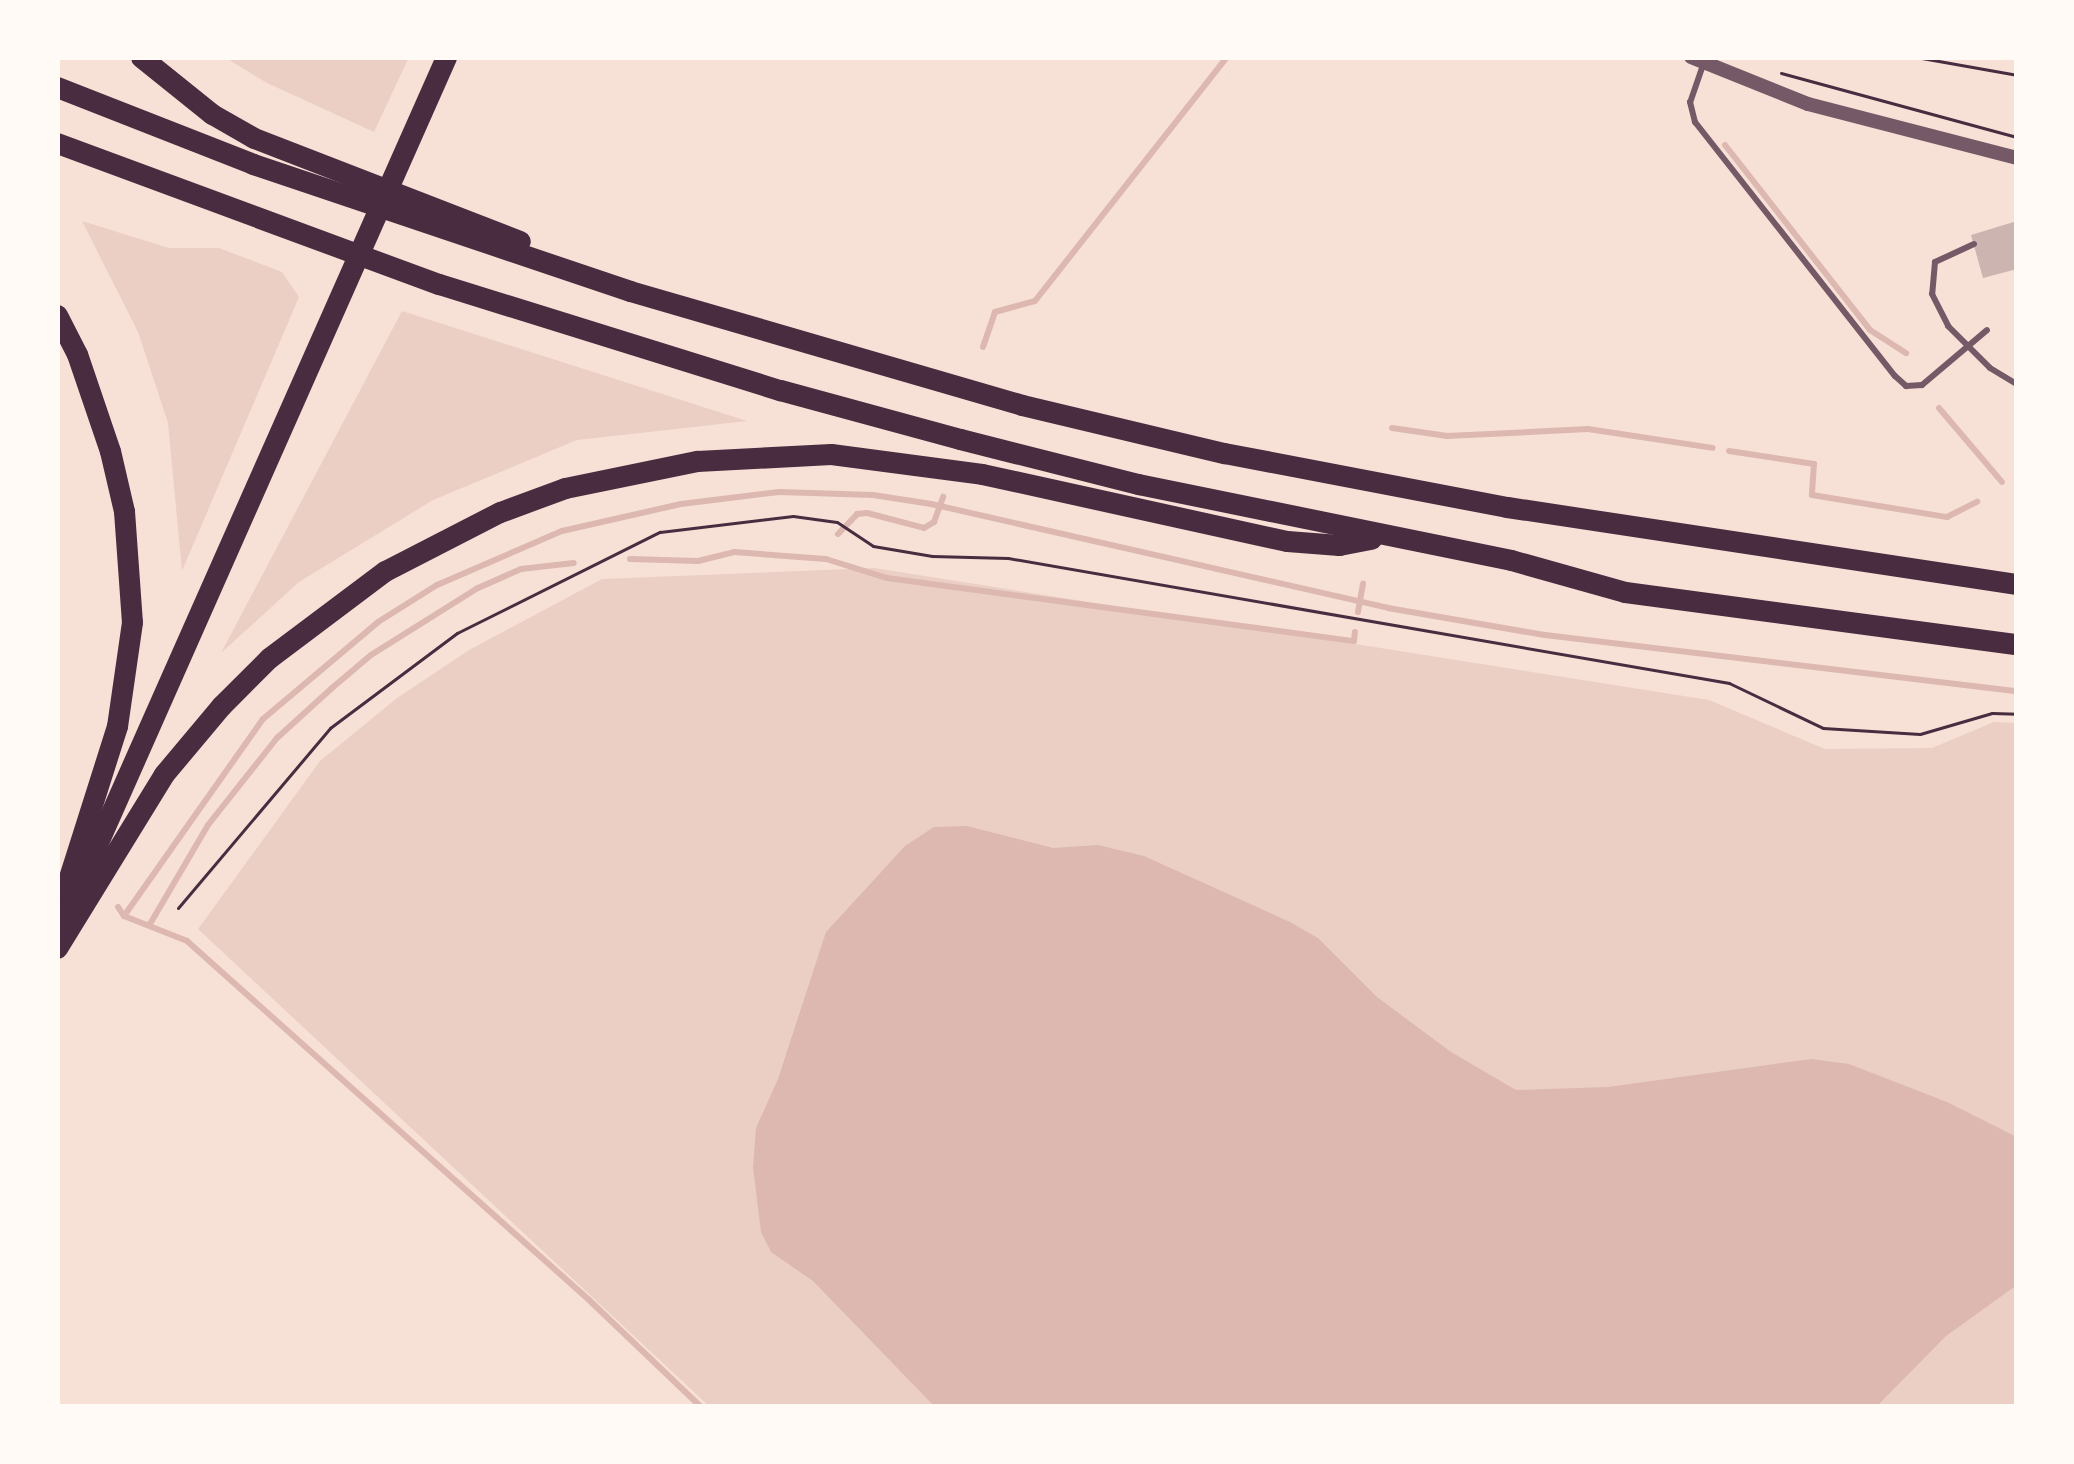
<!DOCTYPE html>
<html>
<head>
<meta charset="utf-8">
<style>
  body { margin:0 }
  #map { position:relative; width:2074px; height:1464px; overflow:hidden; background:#f7e1d7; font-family:"Open Sans",sans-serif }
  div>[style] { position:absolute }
  .green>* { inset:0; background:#ebcfc5 }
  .water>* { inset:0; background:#dcb8b0 }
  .stream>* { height:6px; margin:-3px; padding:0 3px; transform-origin:3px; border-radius:3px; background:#dcb8b0 }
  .building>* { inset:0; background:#ccb4b1 }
  .path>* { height:3px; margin:-1.5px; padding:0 1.5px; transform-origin:1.5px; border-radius:1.5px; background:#4a2c40 }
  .service>* { height:6px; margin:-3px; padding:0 3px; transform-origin:3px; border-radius:3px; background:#755966 }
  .tertiary>* { height:14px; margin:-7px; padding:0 7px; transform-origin:7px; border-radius:7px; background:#755966 }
  .motorway>* { height:21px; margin:-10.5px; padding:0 10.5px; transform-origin:10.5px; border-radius:10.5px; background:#4a2c40 }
  span { translate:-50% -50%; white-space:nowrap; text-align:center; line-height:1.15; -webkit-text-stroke:9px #fffaf5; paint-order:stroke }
  .frame { position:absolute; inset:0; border:60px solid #fffaf5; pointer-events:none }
</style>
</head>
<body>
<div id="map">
  <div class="green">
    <div style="clip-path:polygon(224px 57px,409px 57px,374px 132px,267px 83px)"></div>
    <div style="clip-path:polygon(82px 221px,169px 248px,219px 248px,282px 272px,299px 297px,182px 571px,168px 423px,138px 332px)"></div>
    <div style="clip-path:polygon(402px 311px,747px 421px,577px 440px,433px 500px,299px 582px,221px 653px)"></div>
    <div style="clip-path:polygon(874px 568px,1709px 700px,1825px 749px,1932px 748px,1994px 722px,2017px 723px,2017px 1407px,710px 1407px,198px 929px,320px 761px,397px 698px,469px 650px,602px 579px)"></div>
  </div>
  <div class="water">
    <div style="clip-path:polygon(967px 826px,1053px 848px,1098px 845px,1144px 856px,1290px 922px,1318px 938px,1377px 997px,1451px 1052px,1516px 1090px,1608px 1087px,1811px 1059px,1849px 1064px,1947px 1102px,2017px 1137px,2017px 1285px,1946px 1336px,1876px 1407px,935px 1407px,813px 1281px,771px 1252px,761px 1232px,753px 1167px,756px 1128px,778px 1079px,826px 932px,905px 846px,934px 827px)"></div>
  </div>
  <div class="stream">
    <div style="left:1725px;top:145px;width:235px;rotate:51.9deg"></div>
    <div style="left:1870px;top:330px;width:43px;rotate:32.6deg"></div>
    <div style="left:983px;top:347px;width:37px;rotate:-71deg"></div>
    <div style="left:995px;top:312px;width:41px;rotate:-15.4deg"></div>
    <div style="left:1035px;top:301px;width:310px;rotate:-51.8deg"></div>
    <div style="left:1939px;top:408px;width:97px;rotate:49.6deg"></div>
    <div style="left:1392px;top:428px;width:56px;rotate:8.3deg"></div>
    <div style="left:1447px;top:436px;width:141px;rotate:-2.8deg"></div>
    <div style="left:1588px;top:429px;width:126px;rotate:8.6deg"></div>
    <div style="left:1729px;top:451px;width:86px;rotate:8.7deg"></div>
    <div style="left:1814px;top:464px;width:31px;rotate:94deg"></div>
    <div style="left:1812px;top:495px;width:137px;rotate:9.3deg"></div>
    <div style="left:1947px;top:517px;width:34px;rotate:-27deg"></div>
    <div style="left:838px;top:534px;width:28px;rotate:-46deg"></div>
    <div style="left:857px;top:514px;width:10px;rotate:-6deg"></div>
    <div style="left:867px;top:513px;width:59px;rotate:14.7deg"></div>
    <div style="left:924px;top:528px;width:12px;rotate:-31deg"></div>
    <div style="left:934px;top:522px;width:27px;rotate:-70deg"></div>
    <div style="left:630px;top:559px;width:68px;rotate:1.7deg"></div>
    <div style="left:698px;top:561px;width:37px;rotate:-14deg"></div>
    <div style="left:734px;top:552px;width:92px;rotate:4.4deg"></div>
    <div style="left:826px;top:559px;width:64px;rotate:17.3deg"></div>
    <div style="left:887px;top:578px;width:471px;rotate:7.7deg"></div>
    <div style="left:1354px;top:641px;width:9px;rotate:-84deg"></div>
    <div style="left:1358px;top:612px;width:29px;rotate:-80deg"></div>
    <div style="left:118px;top:907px;width:11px;rotate:56deg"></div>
    <div style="left:124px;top:916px;width:68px;rotate:21.6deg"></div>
    <div style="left:187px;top:941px;width:538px;rotate:41.76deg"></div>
    <div style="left:588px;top:1299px;width:156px;rotate:43.7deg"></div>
    <div style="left:124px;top:916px;width:241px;rotate:-54.8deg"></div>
    <div style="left:263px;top:719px;width:150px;rotate:-40.1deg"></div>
    <div style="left:378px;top:622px;width:70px;rotate:-32.1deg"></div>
    <div style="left:437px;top:585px;width:136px;rotate:-23.4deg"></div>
    <div style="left:562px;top:531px;width:122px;rotate:-12.8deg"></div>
    <div style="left:681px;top:504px;width:99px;rotate:-7deg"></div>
    <div style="left:779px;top:492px;width:94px;rotate:1.8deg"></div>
    <div style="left:873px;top:495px;width:59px;rotate:8.8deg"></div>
    <div style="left:931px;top:504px;width:469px;rotate:12.8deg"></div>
    <div style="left:1388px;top:608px;width:159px;rotate:9.8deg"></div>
    <div style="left:1545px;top:635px;width:475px;rotate:6.8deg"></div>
    <div style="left:150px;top:924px;width:115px;rotate:-59.6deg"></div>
    <div style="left:208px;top:825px;width:111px;rotate:-51.6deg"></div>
    <div style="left:277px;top:738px;width:74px;rotate:-42.3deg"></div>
    <div style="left:332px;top:688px;width:51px;rotate:-40.2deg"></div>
    <div style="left:371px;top:655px;width:126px;rotate:-32.1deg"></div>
    <div style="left:478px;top:588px;width:47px;rotate:-23.8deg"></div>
    <div style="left:521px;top:569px;width:53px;rotate:-6.5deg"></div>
  </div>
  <div class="building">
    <div style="clip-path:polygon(2017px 221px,2017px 269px,1983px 278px,1971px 235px)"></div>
  </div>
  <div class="path">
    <div style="left:1916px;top:57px;width:103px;rotate:10.1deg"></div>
    <div style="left:1781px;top:73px;width:245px;rotate:15.2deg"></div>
    <div style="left:178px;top:908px;width:236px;rotate:-49.8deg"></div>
    <div style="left:330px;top:728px;width:159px;rotate:-36.8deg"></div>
    <div style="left:457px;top:633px;width:227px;rotate:-26.5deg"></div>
    <div style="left:660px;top:532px;width:134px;rotate:-6.9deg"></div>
    <div style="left:793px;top:516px;width:44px;rotate:7.8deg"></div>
    <div style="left:837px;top:522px;width:43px;rotate:33.7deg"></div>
    <div style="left:873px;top:546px;width:60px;rotate:9.6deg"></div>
    <div style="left:932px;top:556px;width:76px;rotate:1.5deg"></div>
    <div style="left:1008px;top:558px;width:732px;rotate:9.84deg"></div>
    <div style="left:1729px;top:683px;width:104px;rotate:25.6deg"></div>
    <div style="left:1823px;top:728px;width:97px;rotate:3.5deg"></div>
    <div style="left:1920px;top:734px;width:75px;rotate:-16.3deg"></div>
    <div style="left:1992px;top:713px;width:25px;rotate:2deg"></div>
  </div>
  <div class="service">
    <div style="left:1703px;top:65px;width:39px;rotate:109deg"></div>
    <div style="left:1690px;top:102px;width:21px;rotate:76deg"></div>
    <div style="left:1695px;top:122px;width:323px;rotate:51.8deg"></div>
    <div style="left:1895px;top:376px;width:15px;rotate:42deg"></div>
    <div style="left:1906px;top:386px;width:16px;rotate:-4deg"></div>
    <div style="left:1922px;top:385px;width:85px;rotate:-40.2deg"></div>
    <div style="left:1974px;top:244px;width:43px;rotate:155.2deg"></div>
    <div style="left:1935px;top:262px;width:32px;rotate:95deg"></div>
    <div style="left:1932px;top:294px;width:36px;rotate:63deg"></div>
    <div style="left:1948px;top:326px;width:59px;rotate:45deg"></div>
    <div style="left:1990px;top:368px;width:31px;rotate:31deg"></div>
  </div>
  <div class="tertiary">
    <div style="left:1691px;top:57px;width:126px;rotate:21.9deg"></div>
    <div style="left:1808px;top:104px;width:216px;rotate:14.5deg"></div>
  </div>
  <div class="motorway">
    <div style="left:141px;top:57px;width:91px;rotate:38.8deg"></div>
    <div style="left:212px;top:114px;width:48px;rotate:29.7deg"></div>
    <div style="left:254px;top:138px;width:285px;rotate:21.2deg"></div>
    <div style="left:57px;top:87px;width:211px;rotate:21.4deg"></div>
    <div style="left:253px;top:164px;width:398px;rotate:18.6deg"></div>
    <div style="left:630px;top:291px;width:408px;rotate:16.2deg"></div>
    <div style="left:1022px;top:405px;width:208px;rotate:13.4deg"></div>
    <div style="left:1224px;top:453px;width:288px;rotate:10.8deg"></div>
    <div style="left:1507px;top:507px;width:516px;rotate:8.59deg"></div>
    <div style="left:57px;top:143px;width:407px;rotate:20.3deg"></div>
    <div style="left:439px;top:284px;width:357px;rotate:17.3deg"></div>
    <div style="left:780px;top:390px;width:187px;rotate:15.2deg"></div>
    <div style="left:960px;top:439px;width:184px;rotate:14.2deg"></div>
    <div style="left:1138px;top:484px;width:381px;rotate:11.5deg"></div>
    <div style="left:1511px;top:560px;width:118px;rotate:15.7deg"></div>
    <div style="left:1625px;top:592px;width:395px;rotate:7.6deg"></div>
    <div style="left:57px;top:315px;width:44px;rotate:62.9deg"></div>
    <div style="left:77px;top:354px;width:102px;rotate:71.2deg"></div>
    <div style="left:110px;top:451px;width:62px;rotate:76.9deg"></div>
    <div style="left:124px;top:511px;width:111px;rotate:85.9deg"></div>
    <div style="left:132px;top:622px;width:105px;rotate:98.2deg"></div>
    <div style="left:117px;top:726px;width:198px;rotate:107.6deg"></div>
    <div style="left:72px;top:901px;width:923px;rotate:-66.1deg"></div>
    <div style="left:57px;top:948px;width:204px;rotate:-58.4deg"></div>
    <div style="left:164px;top:774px;width:89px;rotate:-50deg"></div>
    <div style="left:221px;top:706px;width:68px;rotate:-45deg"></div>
    <div style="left:269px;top:658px;width:145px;rotate:-36.9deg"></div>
    <div style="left:385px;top:571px;width:129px;rotate:-27.2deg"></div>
    <div style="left:500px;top:512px;width:69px;rotate:-20.3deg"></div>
    <div style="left:565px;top:488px;width:135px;rotate:-11.6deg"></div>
    <div style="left:697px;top:461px;width:134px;rotate:-3deg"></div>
    <div style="left:831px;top:454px;width:152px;rotate:7.5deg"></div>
    <div style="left:982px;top:474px;width:312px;rotate:12.4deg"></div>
    <div style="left:1287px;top:541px;width:52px;rotate:4.4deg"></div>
    <div style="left:1339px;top:545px;width:33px;rotate:-11deg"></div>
  </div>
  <div class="frame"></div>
</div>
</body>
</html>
